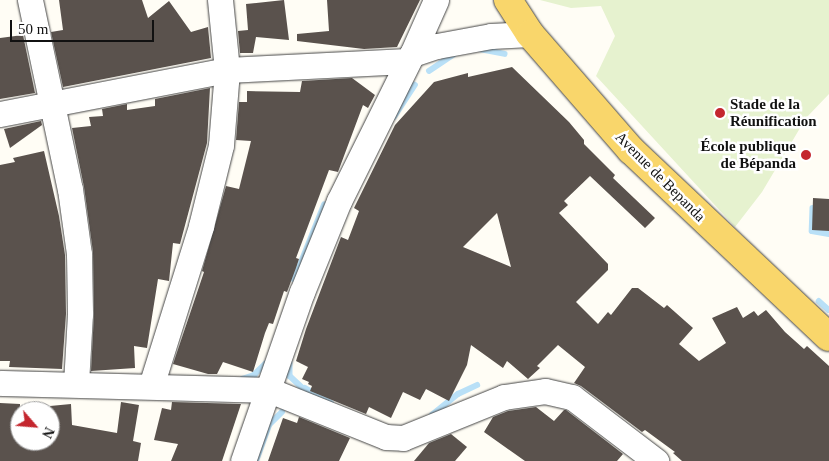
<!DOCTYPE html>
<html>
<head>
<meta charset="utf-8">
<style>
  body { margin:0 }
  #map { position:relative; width:829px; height:461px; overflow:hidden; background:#fffdf5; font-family:Georgia,serif }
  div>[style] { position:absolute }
  .pitch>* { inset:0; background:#e6f2cf }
  .stream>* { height:5.5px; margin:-2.75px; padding:0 2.75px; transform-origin:2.75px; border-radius:2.75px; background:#b9e0f7 }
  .building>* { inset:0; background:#5a524d }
  .roads { filter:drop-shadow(0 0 1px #444) drop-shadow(0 0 1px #444) }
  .minor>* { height:25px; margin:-12.5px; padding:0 12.5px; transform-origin:12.5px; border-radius:12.5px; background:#fff }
  .major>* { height:28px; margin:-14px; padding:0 14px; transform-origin:14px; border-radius:14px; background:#f9d66b }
  .dots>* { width:14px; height:14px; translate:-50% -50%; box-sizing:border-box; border:2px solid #fff; border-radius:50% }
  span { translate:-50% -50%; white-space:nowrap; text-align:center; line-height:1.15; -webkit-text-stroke:5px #fff; paint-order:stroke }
  .poi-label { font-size:15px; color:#111; font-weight:700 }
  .left { translate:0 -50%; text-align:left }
  .right { translate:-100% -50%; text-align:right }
  .street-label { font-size:15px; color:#111 }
  .north { position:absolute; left:10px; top:401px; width:50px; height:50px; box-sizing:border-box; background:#fff; border:1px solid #a0a0a0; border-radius:50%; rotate:117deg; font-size:14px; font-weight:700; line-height:20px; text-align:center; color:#111 }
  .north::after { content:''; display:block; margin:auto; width:18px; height:22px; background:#c4262e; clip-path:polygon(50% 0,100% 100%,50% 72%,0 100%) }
  .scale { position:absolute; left:10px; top:20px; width:144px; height:22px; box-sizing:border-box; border:2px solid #111; border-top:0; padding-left:6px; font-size:15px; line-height:18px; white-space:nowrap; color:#111; -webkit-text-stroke:4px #fff; paint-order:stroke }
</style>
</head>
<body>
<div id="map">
  <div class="pitch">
    <div style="clip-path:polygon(540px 0,829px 0,829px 94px,806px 118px,762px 192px,735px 227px,596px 76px,615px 36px,601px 6px,571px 8px)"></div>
  </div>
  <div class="stream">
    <div style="left:480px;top:49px;width:25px;rotate:11deg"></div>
    <div style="left:429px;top:71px;width:30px;rotate:-34deg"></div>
    <div style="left:394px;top:117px;width:38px;rotate:-57deg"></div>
    <div style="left:813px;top:208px;width:23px;rotate:92deg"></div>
    <div style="left:812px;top:231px;width:17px;rotate:10deg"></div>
    <div style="left:294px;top:280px;width:81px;rotate:-68.2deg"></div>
    <div style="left:819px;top:301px;width:13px;rotate:42deg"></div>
    <div style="left:290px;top:363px;width:13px;rotate:90deg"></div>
    <div style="left:290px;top:376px;width:16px;rotate:43deg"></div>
    <div style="left:242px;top:379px;width:13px;rotate:-18deg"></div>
    <div style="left:254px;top:375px;width:16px;rotate:-45deg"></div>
    <div style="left:305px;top:388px;width:30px;rotate:30deg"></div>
    <div style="left:432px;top:415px;width:33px;rotate:-39deg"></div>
    <div style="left:458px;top:394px;width:21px;rotate:-25deg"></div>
    <div style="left:256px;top:461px;width:38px;rotate:-70deg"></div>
    <div style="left:269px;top:425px;width:18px;rotate:-45deg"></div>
  </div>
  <div class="building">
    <div style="clip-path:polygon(59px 0,142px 0,148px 18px,169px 1px,191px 32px,208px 27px,211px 58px,63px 87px,51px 32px,63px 30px)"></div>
    <div style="clip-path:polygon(284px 0,289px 40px,256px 37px,253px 53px,240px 53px,238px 31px,248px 30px,246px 4px)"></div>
    <div style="clip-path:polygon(327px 0,420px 0,397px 47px,364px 49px,297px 41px,297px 34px,329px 31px)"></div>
    <div style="clip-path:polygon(23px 35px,35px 93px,0 99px,0 38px)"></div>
    <div style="clip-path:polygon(evenodd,512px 67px,569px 122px,584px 140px,584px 144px,615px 175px,613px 178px,655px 218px,645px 228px,590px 176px,564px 201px,568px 205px,559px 213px,608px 264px,608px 270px,576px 302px,598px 324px,608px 312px,611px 315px,632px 288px,638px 288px,664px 308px,667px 305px,693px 328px,679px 344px,699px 361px,726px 343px,712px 318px,737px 307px,743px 318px,754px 311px,758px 316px,766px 310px,785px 332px,804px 349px,807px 346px,829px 366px,829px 461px,682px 461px,673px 453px,675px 452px,645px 430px,642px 432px,581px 386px,574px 383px,585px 367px,558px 345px,537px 366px,540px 368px,528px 379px,507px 361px,503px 368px,471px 345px,467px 365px,449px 401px,426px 389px,420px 400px,403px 392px,391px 418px,369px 407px,366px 414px,310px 391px,312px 386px,308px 384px,309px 382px,302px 379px,308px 367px,296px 361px,306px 329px,341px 237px,348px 240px,359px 211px,354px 208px,395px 125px,434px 82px,468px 73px,468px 77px,512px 67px,497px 213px,511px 267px,463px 247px,497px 213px)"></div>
    <div style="clip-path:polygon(352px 78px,375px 95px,368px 108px,363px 105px,338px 172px,329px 170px,296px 258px,299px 259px,296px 268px,287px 292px,284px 291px,273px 324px,269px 323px,265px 333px,253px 372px,223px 362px,217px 374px,208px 374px,173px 364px,204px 272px,202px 271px,226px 186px,239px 189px,251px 141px,236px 140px,239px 102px,247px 102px,247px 91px,300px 92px,302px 81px)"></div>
    <div style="clip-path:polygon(210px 88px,207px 143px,180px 244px,173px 243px,169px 281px,158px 279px,147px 348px,134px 346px,135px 368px,91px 371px,94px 314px,93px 252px,84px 187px,72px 128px,91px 126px,89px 117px,103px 116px,102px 109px,127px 104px,127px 110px,155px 106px,155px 99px)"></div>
    <div style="clip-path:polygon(41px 121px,42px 125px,10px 148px,4px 129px)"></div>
    <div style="clip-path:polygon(44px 151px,59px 216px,65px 255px,66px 314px,62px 369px,9px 367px,10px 361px,0 361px,0 165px,15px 162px,13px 158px)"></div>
    <div style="clip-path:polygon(813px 198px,829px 199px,829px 231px,812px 230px)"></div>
    <div style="clip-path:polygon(121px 402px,139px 405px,133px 441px,141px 443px,138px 461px,0 461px,0 403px,20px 404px,20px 441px,50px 441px,50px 406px,71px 404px,72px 425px,117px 433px)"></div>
    <div style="clip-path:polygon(172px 402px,241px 404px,222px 461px,171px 461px,178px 444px,154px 440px,162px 408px,171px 410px)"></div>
    <div style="clip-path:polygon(536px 407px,554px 421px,564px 410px,566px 410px,623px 454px,617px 461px,525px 461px,484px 432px,493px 417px,508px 411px)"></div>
    <div style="clip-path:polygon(299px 417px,350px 438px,339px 461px,268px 461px,283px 418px,297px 423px)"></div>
    <div style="clip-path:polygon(451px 434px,467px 447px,455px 461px,414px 461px,429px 443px)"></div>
  </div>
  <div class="roads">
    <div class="minor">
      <div style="left:30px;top:0;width:193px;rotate:78.1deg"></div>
      <div style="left:70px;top:189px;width:66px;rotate:82.1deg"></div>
      <div style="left:79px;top:254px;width:60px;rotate:89deg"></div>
      <div style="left:80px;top:314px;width:70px;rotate:93.3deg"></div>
      <div style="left:412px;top:54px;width:26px;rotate:-18deg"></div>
      <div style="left:437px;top:46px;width:55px;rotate:-10.5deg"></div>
      <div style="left:491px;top:36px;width:39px;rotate:-3deg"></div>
      <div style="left:0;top:114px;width:231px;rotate:-11deg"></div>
      <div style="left:227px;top:70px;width:180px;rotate:-2.9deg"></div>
      <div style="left:0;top:383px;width:269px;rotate:1.5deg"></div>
      <div style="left:269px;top:390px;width:126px;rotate:21.9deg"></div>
      <div style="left:386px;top:437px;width:17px;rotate:3deg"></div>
      <div style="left:403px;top:438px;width:109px;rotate:-22.1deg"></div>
      <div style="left:504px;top:397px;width:41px;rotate:-8.3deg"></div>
      <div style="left:545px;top:391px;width:28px;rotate:13deg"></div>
      <div style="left:572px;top:397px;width:106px;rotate:37.3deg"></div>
      <div style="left:151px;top:386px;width:168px;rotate:-72.6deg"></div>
      <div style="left:201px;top:226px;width:83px;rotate:-76.1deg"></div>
      <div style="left:221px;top:145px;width:75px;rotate:-85.4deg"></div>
      <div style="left:227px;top:70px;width:70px;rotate:-95.7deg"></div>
      <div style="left:243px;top:461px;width:179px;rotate:-70.8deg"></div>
      <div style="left:302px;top:292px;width:98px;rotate:-67.9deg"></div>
      <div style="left:339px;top:201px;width:164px;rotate:-63.6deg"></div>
      <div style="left:412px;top:54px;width:59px;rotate:-66deg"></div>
    </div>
    <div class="major">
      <div style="left:508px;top:0;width:40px;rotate:57.1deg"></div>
      <div style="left:530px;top:34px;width:154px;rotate:49deg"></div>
      <div style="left:631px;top:150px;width:272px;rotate:43.4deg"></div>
    </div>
  </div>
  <div class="dots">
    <div style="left:720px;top:113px;background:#c4262e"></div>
    <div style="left:806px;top:155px;background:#c4262e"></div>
  </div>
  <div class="poi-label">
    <span class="left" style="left:730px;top:113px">Stade de la<br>Réunification</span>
    <span class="right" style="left:796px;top:155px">École publique<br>de Bépanda</span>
  </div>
  <div class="street-label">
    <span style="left:660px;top:177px;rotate:45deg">Avenue de Bepanda</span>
  </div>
  <div class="north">N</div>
  <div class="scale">50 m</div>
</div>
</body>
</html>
